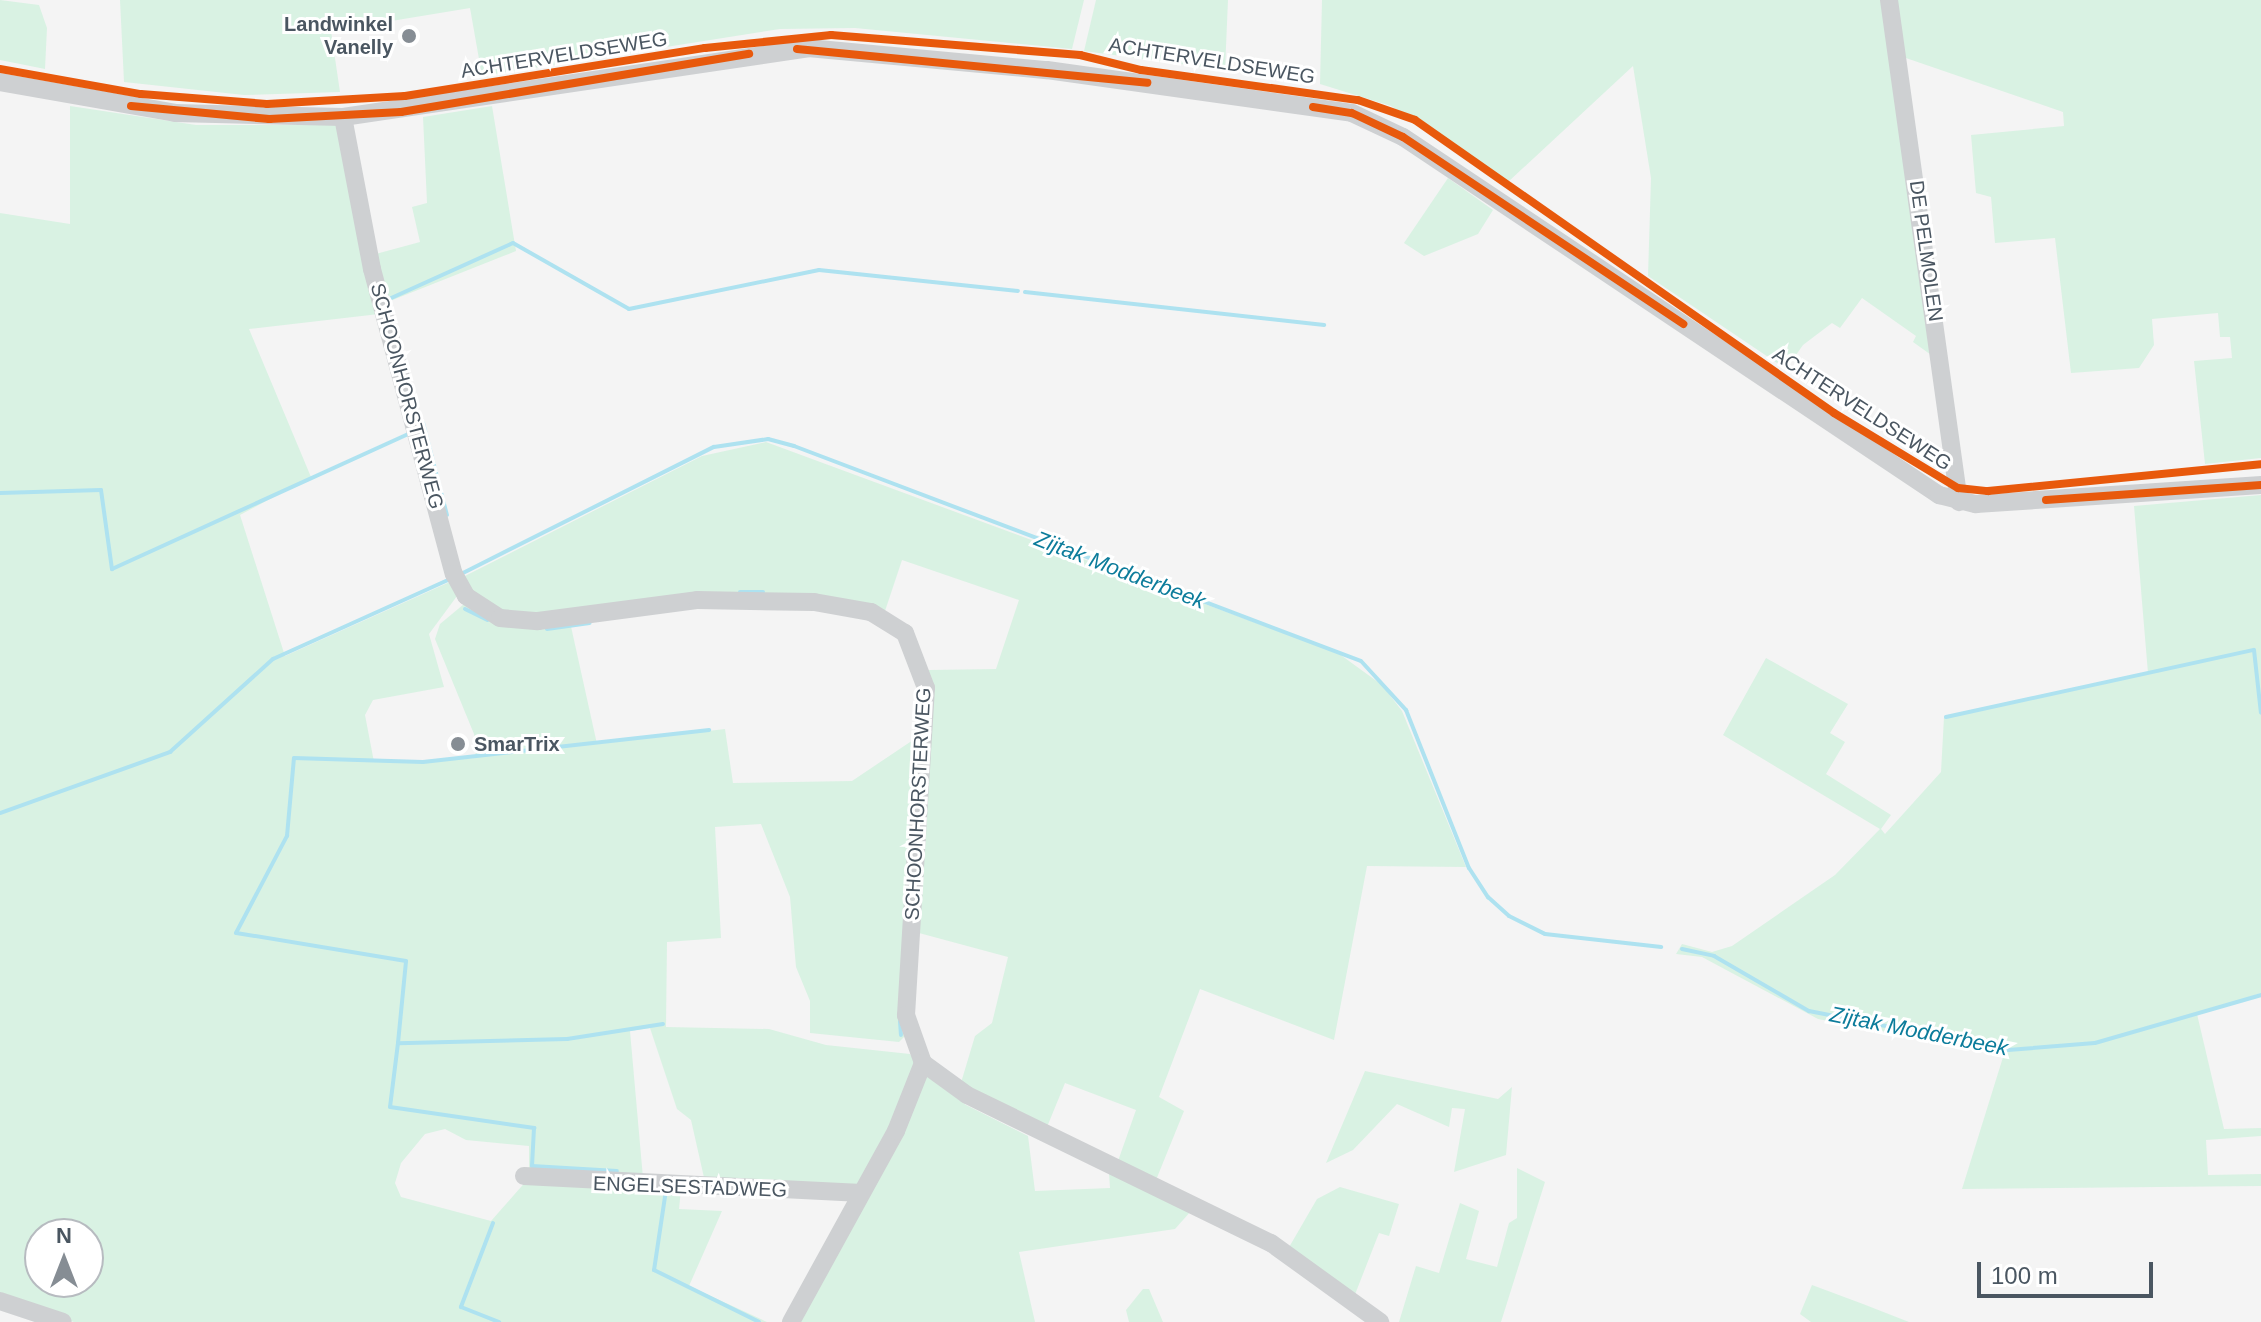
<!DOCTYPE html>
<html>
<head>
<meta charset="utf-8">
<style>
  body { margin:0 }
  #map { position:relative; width:2261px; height:1322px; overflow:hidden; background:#f4f4f4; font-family:Helvetica,sans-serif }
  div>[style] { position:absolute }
  .green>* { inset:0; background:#d9f2e3 }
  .stream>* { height:4px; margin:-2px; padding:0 2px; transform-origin:2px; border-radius:2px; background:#aee2f0 }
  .minor>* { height:18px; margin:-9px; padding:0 9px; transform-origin:9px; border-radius:9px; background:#ced0d2 }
  .cycleway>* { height:8px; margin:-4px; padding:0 4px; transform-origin:4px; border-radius:4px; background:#e8590c }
  .dots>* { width:22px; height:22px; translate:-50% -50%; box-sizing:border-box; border:4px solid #fff; border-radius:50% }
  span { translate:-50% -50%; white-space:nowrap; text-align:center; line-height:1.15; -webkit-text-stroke:6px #fff; paint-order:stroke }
  .poi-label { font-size:20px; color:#4a5661; font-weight:700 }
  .right { translate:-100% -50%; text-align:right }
  .left { translate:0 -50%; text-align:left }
  .street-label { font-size:20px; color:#4a5661 }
  .water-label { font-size:22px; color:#0c7c9b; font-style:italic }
  .north { position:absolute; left:24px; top:1218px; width:80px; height:80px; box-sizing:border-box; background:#fff; border:2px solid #b7bbc0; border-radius:50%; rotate:0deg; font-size:22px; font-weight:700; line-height:32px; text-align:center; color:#4a5661 }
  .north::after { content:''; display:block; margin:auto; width:28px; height:36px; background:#868d94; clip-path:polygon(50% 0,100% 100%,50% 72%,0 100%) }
  .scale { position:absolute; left:1977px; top:1262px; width:176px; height:36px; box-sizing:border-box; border:4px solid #4a5661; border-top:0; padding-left:10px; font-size:24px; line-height:28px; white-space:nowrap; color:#4a5661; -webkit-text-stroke:6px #fff; paint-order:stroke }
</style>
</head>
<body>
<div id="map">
  <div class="green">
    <div style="clip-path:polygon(0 0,39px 5px,47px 28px,45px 69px,0 60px)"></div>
    <div style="clip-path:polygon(120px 0,1084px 0,1072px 49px,855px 28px,780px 29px,482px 76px,470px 8px,331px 31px,340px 92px,244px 95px,124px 82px)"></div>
    <div style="clip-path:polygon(1096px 0,1228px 0,1225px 70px,1084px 51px)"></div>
    <div style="clip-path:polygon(1322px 0,1887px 0,1934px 357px,1913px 342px,1916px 336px,1862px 298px,1840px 328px,1832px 323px,1803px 345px,1786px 369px,1648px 276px,1651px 178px,1633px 66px,1508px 182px,1391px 106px,1320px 84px)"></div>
    <div style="clip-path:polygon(1895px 0,2261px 0,2261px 458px,2205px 464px,2194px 361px,2232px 358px,2230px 337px,2220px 337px,2218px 313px,2152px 319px,2154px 345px,2139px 368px,2071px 373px,2055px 238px,1995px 243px,1991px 197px,1976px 193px,1971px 135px,2064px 126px,2063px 112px,1903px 57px)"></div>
    <div style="clip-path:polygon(evenodd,70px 106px,196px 125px,338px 125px,379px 314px,249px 329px,311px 477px,240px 515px,285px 656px,452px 581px,457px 596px,429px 634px,444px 687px,373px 700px,365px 715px,374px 762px,476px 758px,474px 734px,435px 639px,440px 624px,464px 604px,570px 622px,597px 744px,725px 729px,733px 783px,852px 781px,922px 734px,907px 1034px,899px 1042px,810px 1033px,810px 1001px,796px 967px,790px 897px,761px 824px,715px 827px,721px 938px,667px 942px,666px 1027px,769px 1029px,826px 1045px,910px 1054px,916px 1064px,907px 1093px,856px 1187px,705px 1182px,691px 1120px,677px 1109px,650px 1028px,630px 1031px,643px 1178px,529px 1169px,529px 1146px,466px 1140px,445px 1129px,425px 1134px,401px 1163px,395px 1183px,401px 1197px,491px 1221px,528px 1179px,681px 1189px,679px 1209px,722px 1211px,689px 1286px,767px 1322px,74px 1322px,0 1297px,0 213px,70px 224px,70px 106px,40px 1234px,88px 1234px,88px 1282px,40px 1282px,40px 1234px)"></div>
    <div style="clip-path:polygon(492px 106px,516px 251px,385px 303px,372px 255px,420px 242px,412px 207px,427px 203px,423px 117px)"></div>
    <div style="clip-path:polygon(1448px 178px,1493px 210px,1478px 234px,1424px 256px,1404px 243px)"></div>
    <div style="clip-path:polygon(766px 442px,1338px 653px,1382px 685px,1402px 711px,1466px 867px,1367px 866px,1334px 1040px,1200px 989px,1159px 1097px,1184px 1111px,1156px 1180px,1118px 1161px,1136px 1110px,1065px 1083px,1047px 1127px,960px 1086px,975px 1036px,992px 1023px,1008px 957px,919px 933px,929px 670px,996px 669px,1019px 600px,902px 560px,885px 611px,826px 600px,559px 616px,498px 612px,459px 579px,702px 456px)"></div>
    <div style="clip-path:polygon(2261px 495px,2261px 993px,2197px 1014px,2224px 1129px,2261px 1128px,2261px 1136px,2206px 1140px,2208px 1175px,2261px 1174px,2261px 1186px,1962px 1189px,2004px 1054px,1818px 1019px,1702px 957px,1676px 954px,1682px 944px,1712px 952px,1732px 946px,1835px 875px,1880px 829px,1723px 735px,1766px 658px,1848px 704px,1830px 733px,1845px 742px,1826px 774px,1891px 815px,1881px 829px,1885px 834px,1941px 772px,1944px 717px,2148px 673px,2134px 506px)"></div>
    <div style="clip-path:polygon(1365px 1071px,1498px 1099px,1512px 1087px,1506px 1155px,1454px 1172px,1465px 1109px,1452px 1108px,1449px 1127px,1397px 1104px,1353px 1150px,1326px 1163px)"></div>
    <div style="clip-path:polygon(924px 1074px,966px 1105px,1028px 1136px,1035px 1191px,1110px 1188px,1109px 1173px,1191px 1211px,1175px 1229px,1019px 1252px,1035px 1322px,792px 1322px)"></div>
    <div style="clip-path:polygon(1517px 1168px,1545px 1182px,1501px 1322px,1399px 1322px,1416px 1266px,1439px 1273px,1460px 1203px,1479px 1211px,1466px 1259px,1497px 1267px,1509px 1223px,1517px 1218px)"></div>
    <div style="clip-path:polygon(1340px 1187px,1399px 1204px,1389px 1236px,1379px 1233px,1354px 1297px,1288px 1249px,1317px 1199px)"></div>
    <div style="clip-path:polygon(1812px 1285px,1863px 1304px,1909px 1322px,1811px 1322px,1800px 1314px)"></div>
    <div style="clip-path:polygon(1143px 1289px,1149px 1289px,1163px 1322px,1129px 1322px,1126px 1310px)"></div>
  </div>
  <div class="stream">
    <div style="left:1025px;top:292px;width:301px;rotate:6.3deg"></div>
    <div style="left:389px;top:299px;width:136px;rotate:-24.3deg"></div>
    <div style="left:513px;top:243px;width:133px;rotate:29.6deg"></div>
    <div style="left:629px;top:309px;width:194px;rotate:-11.6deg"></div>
    <div style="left:819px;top:270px;width:200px;rotate:6deg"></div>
    <div style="left:423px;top:423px;width:95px;rotate:75.4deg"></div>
    <div style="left:0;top:493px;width:101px;rotate:-1.7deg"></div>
    <div style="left:101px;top:490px;width:80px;rotate:82.1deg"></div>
    <div style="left:112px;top:569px;width:328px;rotate:-24.5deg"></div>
    <div style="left:461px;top:574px;width:283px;rotate:-26.7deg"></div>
    <div style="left:714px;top:447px;width:55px;rotate:-8.4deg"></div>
    <div style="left:768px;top:439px;width:27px;rotate:15deg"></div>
    <div style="left:794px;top:446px;width:606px;rotate:20.77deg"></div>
    <div style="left:1361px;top:661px;width:67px;rotate:47.4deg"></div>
    <div style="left:1406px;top:710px;width:170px;rotate:68.3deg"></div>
    <div style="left:1469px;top:868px;width:35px;rotate:57deg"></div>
    <div style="left:1488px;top:897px;width:28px;rotate:42deg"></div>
    <div style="left:1509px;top:916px;width:40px;rotate:26.6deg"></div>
    <div style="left:1545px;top:934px;width:117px;rotate:6.4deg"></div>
    <div style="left:740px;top:592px;width:23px"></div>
    <div style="left:465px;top:609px;width:25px;rotate:26deg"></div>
    <div style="left:547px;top:629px;width:43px;rotate:-7.9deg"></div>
    <div style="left:1946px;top:717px;width:315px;rotate:-12.3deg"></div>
    <div style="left:2254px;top:650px;width:63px;rotate:83.7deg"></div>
    <div style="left:0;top:813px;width:181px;rotate:-19.7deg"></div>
    <div style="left:170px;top:752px;width:139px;rotate:-42.1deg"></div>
    <div style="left:273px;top:659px;width:192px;rotate:-24.3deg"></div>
    <div style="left:1682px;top:949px;width:33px;rotate:12deg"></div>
    <div style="left:1714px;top:956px;width:110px;rotate:30.1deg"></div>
    <div style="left:1809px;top:1011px;width:203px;rotate:11.1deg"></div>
    <div style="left:2008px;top:1050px;width:87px;rotate:-4.6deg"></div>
    <div style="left:2095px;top:1043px;width:173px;rotate:-16.1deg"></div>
    <div style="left:900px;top:1021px;width:14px;rotate:86deg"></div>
    <div style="left:663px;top:1024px;width:97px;rotate:171.1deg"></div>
    <div style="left:567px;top:1039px;width:169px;rotate:178.6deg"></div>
    <div style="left:398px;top:1043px;width:82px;rotate:-84.4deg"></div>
    <div style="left:406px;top:961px;width:172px;rotate:-170.6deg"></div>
    <div style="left:236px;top:933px;width:110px;rotate:-62.3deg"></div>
    <div style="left:287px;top:836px;width:78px;rotate:-84.9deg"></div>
    <div style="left:294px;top:758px;width:129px;rotate:1.8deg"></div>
    <div style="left:423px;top:762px;width:288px;rotate:-6.4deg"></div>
    <div style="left:398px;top:1043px;width:64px;rotate:97.1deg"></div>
    <div style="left:390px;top:1107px;width:146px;rotate:8.3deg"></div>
    <div style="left:534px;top:1128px;width:38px;rotate:93deg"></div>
    <div style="left:532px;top:1166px;width:85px;rotate:3.4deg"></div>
    <div style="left:666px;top:1190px;width:81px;rotate:98.5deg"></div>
    <div style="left:654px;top:1270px;width:117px;rotate:26.3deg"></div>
    <div style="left:493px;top:1223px;width:90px;rotate:110.9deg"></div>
    <div style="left:461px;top:1307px;width:41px;rotate:21.5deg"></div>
  </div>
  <div class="minor">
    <div style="left:1889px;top:0;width:507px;rotate:82.06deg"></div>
    <div style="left:0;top:82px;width:178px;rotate:10deg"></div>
    <div style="left:175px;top:113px;width:168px;rotate:1.4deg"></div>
    <div style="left:343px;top:117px;width:470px;rotate:-8.4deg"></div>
    <div style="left:808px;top:48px;width:240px;rotate:5.3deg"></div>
    <div style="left:1047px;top:70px;width:308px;rotate:8deg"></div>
    <div style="left:1352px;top:113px;width:56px;rotate:25.2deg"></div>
    <div style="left:1403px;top:137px;width:645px;rotate:33.74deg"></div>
    <div style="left:1939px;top:495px;width:38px;rotate:14deg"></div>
    <div style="left:1976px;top:504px;width:286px;rotate:-3.8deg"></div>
    <div style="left:343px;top:117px;width:155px;rotate:79.2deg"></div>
    <div style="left:372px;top:269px;width:316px;rotate:75deg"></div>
    <div style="left:454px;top:574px;width:25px;rotate:61deg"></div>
    <div style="left:466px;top:596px;width:40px;rotate:32.9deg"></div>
    <div style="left:500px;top:618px;width:38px;rotate:5deg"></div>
    <div style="left:538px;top:621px;width:160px;rotate:-7.5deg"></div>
    <div style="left:697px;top:600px;width:117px;rotate:1deg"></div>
    <div style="left:814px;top:602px;width:58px;rotate:10deg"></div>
    <div style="left:871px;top:612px;width:40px;rotate:32deg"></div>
    <div style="left:905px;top:633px;width:59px;rotate:69.1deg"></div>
    <div style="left:926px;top:688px;width:328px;rotate:93.5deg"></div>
    <div style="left:906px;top:1015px;width:51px;rotate:70.5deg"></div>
    <div style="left:923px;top:1063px;width:54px;rotate:36deg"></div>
    <div style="left:967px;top:1095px;width:338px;rotate:26deg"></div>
    <div style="left:1271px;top:1243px;width:135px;rotate:35.9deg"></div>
    <div style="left:524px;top:1176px;width:333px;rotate:2.9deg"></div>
    <div style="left:0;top:1301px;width:66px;rotate:18.4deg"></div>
    <div style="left:791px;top:1322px;width:218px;rotate:-61.2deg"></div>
    <div style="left:896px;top:1131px;width:73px;rotate:-68.3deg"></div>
  </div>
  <div class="cycleway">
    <div style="left:797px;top:49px;width:352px;rotate:5.5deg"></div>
    <div style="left:0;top:69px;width:143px;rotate:10.1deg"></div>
    <div style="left:141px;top:94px;width:126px;rotate:4.5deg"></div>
    <div style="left:267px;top:104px;width:138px;rotate:-3.3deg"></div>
    <div style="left:405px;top:96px;width:304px;rotate:-9.1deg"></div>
    <div style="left:705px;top:48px;width:127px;rotate:-5.9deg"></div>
    <div style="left:831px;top:35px;width:250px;rotate:4.6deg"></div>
    <div style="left:1080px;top:55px;width:63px;rotate:13.8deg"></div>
    <div style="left:1141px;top:70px;width:219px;rotate:7.9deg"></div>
    <div style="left:1358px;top:100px;width:60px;rotate:19.3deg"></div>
    <div style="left:1415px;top:120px;width:511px;rotate:34.96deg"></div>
    <div style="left:1834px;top:413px;width:145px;rotate:31.2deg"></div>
    <div style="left:1958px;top:488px;width:30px;rotate:6deg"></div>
    <div style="left:1988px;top:491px;width:274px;rotate:-5.6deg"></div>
    <div style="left:131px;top:106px;width:139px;rotate:5.4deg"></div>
    <div style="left:269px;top:119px;width:132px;rotate:-3deg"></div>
    <div style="left:401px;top:112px;width:353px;rotate:-9.5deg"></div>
    <div style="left:1313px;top:107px;width:39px;rotate:9deg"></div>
    <div style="left:1352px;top:113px;width:56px;rotate:25.2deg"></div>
    <div style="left:1403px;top:137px;width:337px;rotate:33.7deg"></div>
    <div style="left:2046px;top:500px;width:216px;rotate:-4deg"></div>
  </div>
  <div class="dots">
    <div style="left:409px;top:36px;background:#868d94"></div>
    <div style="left:458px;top:744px;background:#868d94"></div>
  </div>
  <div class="poi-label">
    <span class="right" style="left:393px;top:36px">Landwinkel<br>Vanelly</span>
    <span class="left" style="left:474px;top:744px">SmarTrix</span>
  </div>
  <div class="street-label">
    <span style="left:564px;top:55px;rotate:-9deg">ACHTERVELDSEWEG</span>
    <span style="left:1212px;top:61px;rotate:9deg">ACHTERVELDSEWEG</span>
    <span style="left:1926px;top:251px;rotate:82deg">DE PELMOLEN</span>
    <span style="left:407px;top:396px;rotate:75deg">SCHOONHORSTERWEG</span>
    <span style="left:1862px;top:409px;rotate:33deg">ACHTERVELDSEWEG</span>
    <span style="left:918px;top:804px;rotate:-87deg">SCHOONHORSTERWEG</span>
    <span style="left:690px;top:1187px;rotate:2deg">ENGELSESTADWEG</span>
  </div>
  <div class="water-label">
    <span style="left:1120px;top:570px;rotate:21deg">Zijtak Modderbeek</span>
    <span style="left:1919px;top:1031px;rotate:11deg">Zijtak Modderbeek</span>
  </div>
  <div class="north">N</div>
  <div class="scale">100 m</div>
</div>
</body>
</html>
